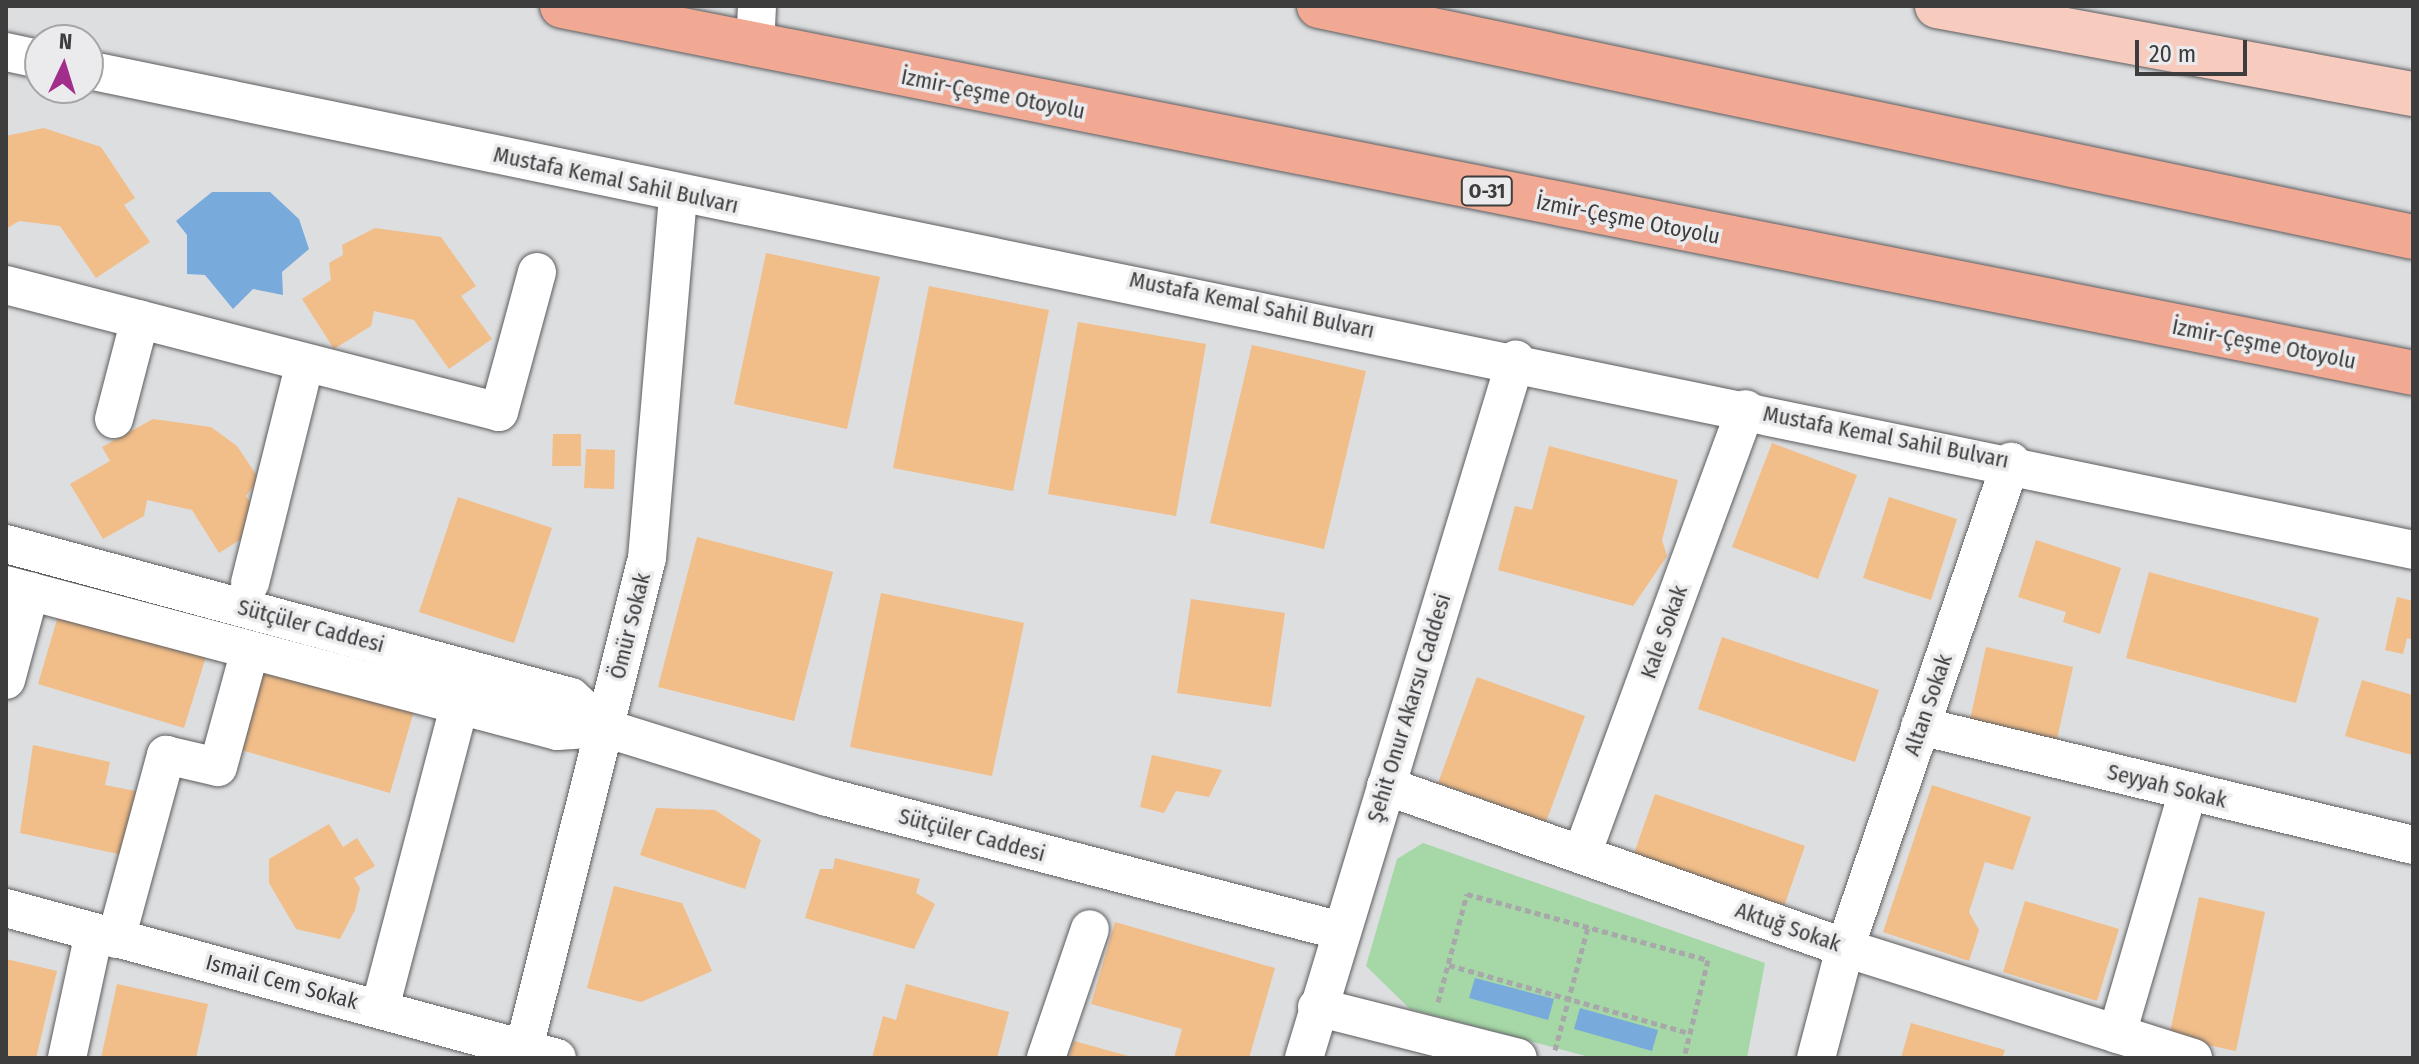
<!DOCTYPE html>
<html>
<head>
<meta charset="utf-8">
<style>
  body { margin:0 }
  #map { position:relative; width:2419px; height:1064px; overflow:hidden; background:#dddee0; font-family:"Fira Sans Condensed",sans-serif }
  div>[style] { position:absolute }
  .green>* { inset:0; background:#a5d7a7 }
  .water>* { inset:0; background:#78abdc }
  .building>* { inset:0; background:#f1bd88 }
  .path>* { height:5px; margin-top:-2.5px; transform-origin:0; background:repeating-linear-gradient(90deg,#a8a8aa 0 6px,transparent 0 10px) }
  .roads { filter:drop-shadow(0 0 2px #5d5d5f) drop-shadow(0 0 2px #5d5d5f) }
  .minor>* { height:38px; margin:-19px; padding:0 19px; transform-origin:19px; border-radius:19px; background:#fff }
  .major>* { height:44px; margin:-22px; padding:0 22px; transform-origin:22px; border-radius:22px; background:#f7cbbe }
  .highway>* { height:44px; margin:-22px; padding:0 22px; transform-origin:22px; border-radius:22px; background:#f1a993 }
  span { translate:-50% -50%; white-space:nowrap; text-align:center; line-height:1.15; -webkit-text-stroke:7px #ebebed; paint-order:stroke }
  .shield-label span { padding:2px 6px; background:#ebebed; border:2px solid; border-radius:6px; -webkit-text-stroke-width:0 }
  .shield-label { font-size:20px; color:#3d3d3d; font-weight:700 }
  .street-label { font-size:22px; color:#3d3d3d }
  .frame { position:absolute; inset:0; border:8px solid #3d3d3d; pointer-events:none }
  .north { position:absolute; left:24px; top:24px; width:80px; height:80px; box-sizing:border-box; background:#ebebed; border:2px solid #a5a5a7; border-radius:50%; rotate:4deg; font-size:22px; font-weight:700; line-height:32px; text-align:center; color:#3d3d3d }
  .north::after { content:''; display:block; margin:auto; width:28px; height:36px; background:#a12e8a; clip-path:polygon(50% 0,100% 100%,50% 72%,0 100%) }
  .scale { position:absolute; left:2135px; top:40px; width:112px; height:36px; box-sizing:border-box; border:4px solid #3d3d3d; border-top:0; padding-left:10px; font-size:24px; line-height:28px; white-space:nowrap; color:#3d3d3d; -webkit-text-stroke:6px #ebebed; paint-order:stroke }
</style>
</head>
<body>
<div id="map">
  <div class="green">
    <div style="clip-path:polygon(1423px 843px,1765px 963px,1747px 1058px,1593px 1058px,1410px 1009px,1366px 966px,1397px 859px)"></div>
  </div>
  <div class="water">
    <div style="clip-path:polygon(212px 192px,270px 192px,299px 219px,309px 249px,282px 272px,283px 295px,253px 289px,233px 309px,205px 275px,187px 274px,187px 235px,176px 221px)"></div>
    <div style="clip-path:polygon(1475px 978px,1554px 999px,1548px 1020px,1469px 998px)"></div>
    <div style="clip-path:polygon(1580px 1008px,1658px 1030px,1652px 1051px,1574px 1029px)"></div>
  </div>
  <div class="building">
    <div style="clip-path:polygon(44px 128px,101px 147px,135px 198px,124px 205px,150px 242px,96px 278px,60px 226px,19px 221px,6px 229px,6px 136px)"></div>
    <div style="clip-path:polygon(375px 228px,441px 237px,476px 286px,461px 296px,492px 339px,449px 369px,414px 320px,374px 311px,371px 326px,334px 349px,302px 299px,331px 280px,329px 263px,343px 255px,342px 245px)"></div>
    <div style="clip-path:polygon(766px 253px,880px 277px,847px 429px,734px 404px)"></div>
    <div style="clip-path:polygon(929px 286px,1049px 310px,1013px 491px,893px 468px)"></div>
    <div style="clip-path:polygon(1078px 322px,1206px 344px,1176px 516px,1048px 494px)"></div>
    <div style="clip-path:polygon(1252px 345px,1366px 371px,1324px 549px,1210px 523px)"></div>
    <div style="clip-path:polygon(153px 419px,211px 427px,237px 446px,259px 479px,246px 496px,265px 524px,219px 553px,192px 510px,147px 500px,144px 516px,103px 539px,70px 484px,110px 461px,102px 447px)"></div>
    <div style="clip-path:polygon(553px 434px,581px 434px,581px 466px,552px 466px)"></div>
    <div style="clip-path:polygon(1772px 443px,1857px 475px,1818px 579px,1732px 547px)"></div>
    <div style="clip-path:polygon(1549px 446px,1678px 480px,1662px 540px,1667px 556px,1633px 606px,1498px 570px,1515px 506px,1532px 510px)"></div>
    <div style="clip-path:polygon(586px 449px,615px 450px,614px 489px,584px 488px)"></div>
    <div style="clip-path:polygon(458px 497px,552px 528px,514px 643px,419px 612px)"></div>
    <div style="clip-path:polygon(1889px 497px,1957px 519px,1931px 600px,1863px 578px)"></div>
    <div style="clip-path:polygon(697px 537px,833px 572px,794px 721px,658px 687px)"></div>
    <div style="clip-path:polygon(2036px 540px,2121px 568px,2100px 634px,2063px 622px,2066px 612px,2018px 597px)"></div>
    <div style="clip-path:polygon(2149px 572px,2319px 618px,2296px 703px,2126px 658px)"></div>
    <div style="clip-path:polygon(881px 593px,1024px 623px,992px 776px,850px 747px)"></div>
    <div style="clip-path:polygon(2397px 597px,2413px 601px,2413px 640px,2407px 638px,2403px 654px,2385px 650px)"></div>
    <div style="clip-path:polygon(1191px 599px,1285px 613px,1271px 707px,1177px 693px)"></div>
    <div style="clip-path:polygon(61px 606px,208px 650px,184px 728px,38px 684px)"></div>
    <div style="clip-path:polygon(1722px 637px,1879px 690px,1855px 762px,1698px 709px)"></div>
    <div style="clip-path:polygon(1986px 647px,2073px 667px,2055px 748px,1968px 729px)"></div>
    <div style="clip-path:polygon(265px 668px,414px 711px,390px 793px,241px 750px)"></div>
    <div style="clip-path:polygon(1477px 677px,1585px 716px,1546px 822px,1438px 783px)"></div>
    <div style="clip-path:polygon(2362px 680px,2413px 695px,2412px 755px,2345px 736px)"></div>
    <div style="clip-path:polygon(33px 745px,110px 762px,105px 785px,146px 793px,123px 855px,20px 833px)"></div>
    <div style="clip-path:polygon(1152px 755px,1222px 770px,1209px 797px,1176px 791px,1164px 813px,1140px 807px)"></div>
    <div style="clip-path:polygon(1932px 785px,2031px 817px,2013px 870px,1985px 862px,1969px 912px,1979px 930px,1969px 961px,1883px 932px)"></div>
    <div style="clip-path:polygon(1655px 794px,1805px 846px,1781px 915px,1631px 862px)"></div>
    <div style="clip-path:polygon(656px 808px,715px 810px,761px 840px,745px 889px,640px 855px)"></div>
    <div style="clip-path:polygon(329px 824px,343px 847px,357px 838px,375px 866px,354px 878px,360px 888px,355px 910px,340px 939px,296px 929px,269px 883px,269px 859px)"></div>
    <div style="clip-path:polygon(835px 858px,920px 879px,916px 893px,935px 904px,914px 949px,805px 918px,820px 869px,833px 869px)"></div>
    <div style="clip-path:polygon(614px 886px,682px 903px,712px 971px,641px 1002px,587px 988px)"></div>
    <div style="clip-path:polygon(2199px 897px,2265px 912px,2236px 1051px,2169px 1037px)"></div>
    <div style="clip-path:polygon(2025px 901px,2119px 929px,2097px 1001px,2003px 972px)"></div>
    <div style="clip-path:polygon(1115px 922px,1275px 968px,1249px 1058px,1174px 1058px,1182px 1029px,1091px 1004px)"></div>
    <div style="clip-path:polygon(6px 959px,57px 971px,36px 1058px,6px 1058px)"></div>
    <div style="clip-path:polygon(117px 984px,208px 1004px,196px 1058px,101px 1058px)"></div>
    <div style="clip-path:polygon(906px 984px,1009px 1012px,997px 1058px,872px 1058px,883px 1016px,896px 1020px)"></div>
    <div style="clip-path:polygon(1911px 1023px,2005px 1050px,2002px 1058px,1901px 1058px)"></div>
    <div style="clip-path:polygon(1074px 1041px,1132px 1057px,1132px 1058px,1069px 1058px)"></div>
  </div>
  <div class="path">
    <div style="left:1449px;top:965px;width:250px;rotate:15.8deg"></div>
    <div style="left:1438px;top:1002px;width:112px;rotate:-75deg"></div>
    <div style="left:1467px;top:894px;width:250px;rotate:15.3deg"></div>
    <div style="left:1708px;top:960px;width:101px;rotate:103.8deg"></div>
    <div style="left:1555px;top:1050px;width:127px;rotate:-75deg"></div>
  </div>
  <div class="roads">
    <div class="minor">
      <div style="left:755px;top:47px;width:41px;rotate:-87.2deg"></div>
      <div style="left:6px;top:52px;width:35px;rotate:12deg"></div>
      <div style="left:88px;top:70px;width:2374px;rotate:11.66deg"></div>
      <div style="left:6px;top:285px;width:509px;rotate:14.45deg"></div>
      <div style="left:499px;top:412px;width:145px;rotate:-74.8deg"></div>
      <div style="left:114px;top:419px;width:103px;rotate:-75.4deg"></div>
      <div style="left:6px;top:544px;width:585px;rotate:15.15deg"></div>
      <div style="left:571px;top:697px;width:46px;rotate:42.4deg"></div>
      <div style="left:250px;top:583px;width:227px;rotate:-76deg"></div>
      <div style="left:6px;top:585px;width:570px;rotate:14.84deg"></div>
      <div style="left:557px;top:731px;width:48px;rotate:-3.6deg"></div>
      <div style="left:605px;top:728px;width:232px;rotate:17.3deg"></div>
      <div style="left:827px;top:797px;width:531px;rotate:14.61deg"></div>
      <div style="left:6px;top:680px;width:92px;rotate:-74.9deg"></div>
      <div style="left:1920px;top:726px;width:507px;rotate:13.57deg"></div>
      <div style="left:1386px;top:786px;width:487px;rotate:19.4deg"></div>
      <div style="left:1845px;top:948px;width:365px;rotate:17.5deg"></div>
      <div style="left:1582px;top:854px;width:474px;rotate:-69.8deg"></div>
      <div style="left:6px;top:908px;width:571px;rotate:15.23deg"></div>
      <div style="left:116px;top:939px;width:191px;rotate:-74.8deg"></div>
      <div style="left:166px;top:755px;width:53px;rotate:13deg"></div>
      <div style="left:218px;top:767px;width:121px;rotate:-74.7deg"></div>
      <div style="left:1317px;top:1007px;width:207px;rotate:14.2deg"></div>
      <div style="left:380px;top:1008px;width:311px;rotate:-75.3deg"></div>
      <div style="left:2117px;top:1034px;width:253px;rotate:-73.7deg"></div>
      <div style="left:524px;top:1048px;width:505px;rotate:-75.91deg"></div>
      <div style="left:647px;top:558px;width:365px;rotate:-85.1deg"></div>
      <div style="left:67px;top:1058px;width:128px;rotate:-77.8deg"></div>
      <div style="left:1046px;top:1058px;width:136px;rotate:-71.2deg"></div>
      <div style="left:1304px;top:1058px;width:730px;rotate:-73.13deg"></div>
      <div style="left:1816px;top:1058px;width:114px;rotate:-75.2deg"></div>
      <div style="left:1845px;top:948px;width:514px;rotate:-71.14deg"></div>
    </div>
    <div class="major">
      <div style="left:1937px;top:6px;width:484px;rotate:10.5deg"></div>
    </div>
    <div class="highway">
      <div style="left:562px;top:6px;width:1887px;rotate:11.21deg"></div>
      <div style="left:1319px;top:6px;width:1118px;rotate:11.92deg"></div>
    </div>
  </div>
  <div class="shield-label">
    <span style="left:1487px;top:191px">O-31</span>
  </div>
  <div class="street-label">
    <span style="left:993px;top:94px;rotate:11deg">İzmir-Çeşme Otoyolu</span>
    <span style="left:616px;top:180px;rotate:12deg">Mustafa Kemal Sahil Bulvarı</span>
    <span style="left:1628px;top:219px;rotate:11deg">İzmir-Çeşme Otoyolu</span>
    <span style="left:1252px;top:305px;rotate:12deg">Mustafa Kemal Sahil Bulvarı</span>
    <span style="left:2264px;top:344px;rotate:11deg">İzmir-Çeşme Otoyolu</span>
    <span style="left:1886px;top:437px;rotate:11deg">Mustafa Kemal Sahil Bulvarı</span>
    <span style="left:311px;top:626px;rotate:15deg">Sütçüler Caddesi</span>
    <span style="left:630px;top:626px;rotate:-76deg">Ömür Sokak</span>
    <span style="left:1664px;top:632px;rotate:-70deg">Kale Sokak</span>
    <span style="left:1928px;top:705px;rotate:-71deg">Altan Sokak</span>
    <span style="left:1409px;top:708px;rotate:-73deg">Şehit Onur Akarsu Caddesi</span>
    <span style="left:2167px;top:786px;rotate:14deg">Seyyah Sokak</span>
    <span style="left:972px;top:835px;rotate:15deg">Sütçüler Caddesi</span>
    <span style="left:1788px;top:927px;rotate:19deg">Aktuğ Sokak</span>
    <span style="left:282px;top:982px;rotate:15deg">Ismail Cem Sokak</span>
  </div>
  <div class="frame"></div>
  <div class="north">N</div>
  <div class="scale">20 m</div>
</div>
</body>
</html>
